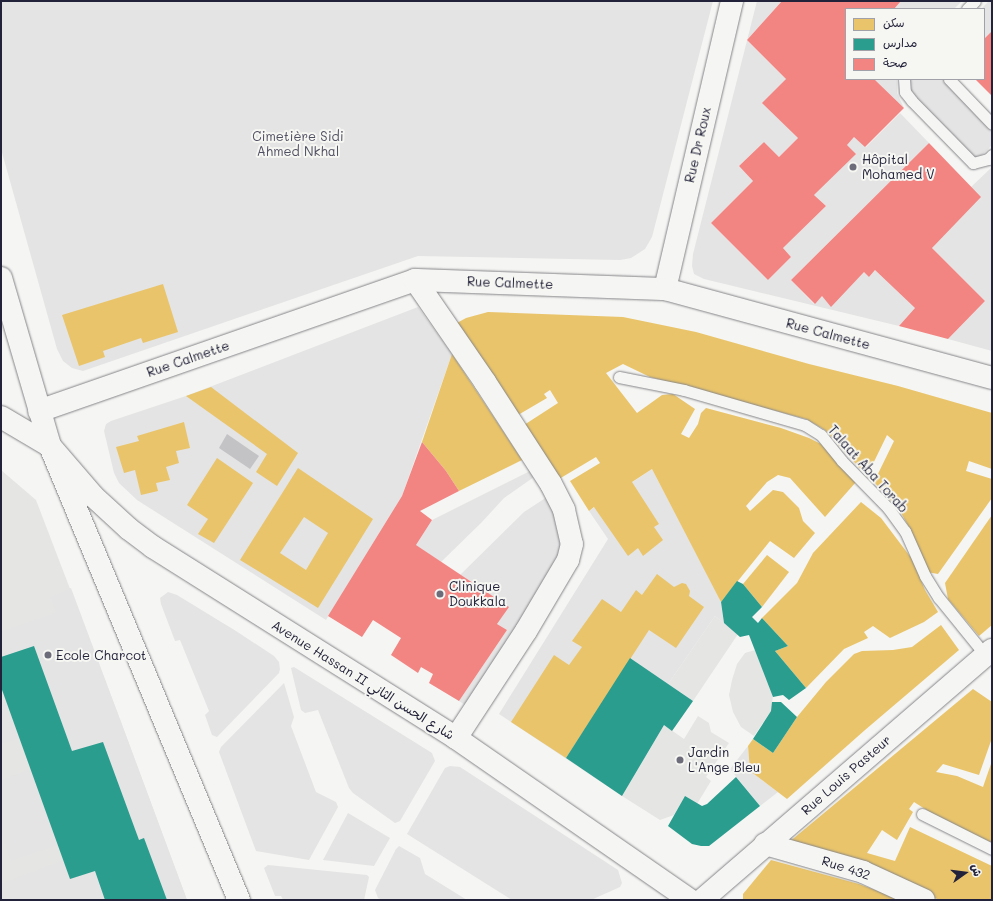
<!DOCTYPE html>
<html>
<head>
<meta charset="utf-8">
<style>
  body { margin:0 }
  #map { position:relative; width:993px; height:901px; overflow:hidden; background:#f5f5f3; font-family:Mali,"Playpen Sans Arabic",sans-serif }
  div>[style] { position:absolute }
  .built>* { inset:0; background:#e5e5e4 }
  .green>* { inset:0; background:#e4e4e4 }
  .water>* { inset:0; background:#c3c3c6 }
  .homes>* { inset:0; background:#e9c46a }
  .schools>* { inset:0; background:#2a9d8f }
  .health>* { inset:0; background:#f28482 }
  .roads { filter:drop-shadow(0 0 1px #858589) drop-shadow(0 0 1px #858589) }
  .service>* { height:11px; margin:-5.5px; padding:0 5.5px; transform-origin:5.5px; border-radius:5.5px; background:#f5f5f3 }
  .minor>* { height:22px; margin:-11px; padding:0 11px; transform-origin:11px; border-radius:11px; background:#f5f5f3 }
  .tertiary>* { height:22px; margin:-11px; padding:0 11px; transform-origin:11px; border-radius:11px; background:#f5f5f3 }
  .dots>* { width:11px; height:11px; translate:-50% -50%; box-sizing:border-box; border:2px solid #f6f6f2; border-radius:50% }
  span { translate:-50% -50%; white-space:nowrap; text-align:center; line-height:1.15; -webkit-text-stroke:4px #f6f6f2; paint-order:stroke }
  .park-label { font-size:13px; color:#4f4f62 }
  .street-label { font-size:13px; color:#22223b }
  .poi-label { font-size:13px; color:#22223b }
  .left { translate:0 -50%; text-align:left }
  .frame { position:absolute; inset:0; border:2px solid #22223b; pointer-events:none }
  .legend { position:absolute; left:845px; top:8px; width:140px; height:72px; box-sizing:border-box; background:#f6f6f2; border:1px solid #a1a1a9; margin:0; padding:5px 7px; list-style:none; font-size:12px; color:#22223b }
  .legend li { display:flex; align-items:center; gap:8px; height:20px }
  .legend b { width:20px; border:1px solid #a1a1a9 }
  .north { position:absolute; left:945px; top:853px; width:40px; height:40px; -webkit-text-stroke:3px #f6f6f2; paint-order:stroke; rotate:76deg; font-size:11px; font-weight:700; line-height:16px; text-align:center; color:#22223b }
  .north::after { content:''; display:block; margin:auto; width:14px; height:18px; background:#22223b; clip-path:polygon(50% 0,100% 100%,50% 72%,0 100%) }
</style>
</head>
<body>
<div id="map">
  <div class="built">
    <div style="clip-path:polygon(1px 470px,36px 500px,121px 722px,187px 900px,1px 900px)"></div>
    <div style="clip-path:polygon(715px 616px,738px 634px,693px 701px,668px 684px)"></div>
    <div style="clip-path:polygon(755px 650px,773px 695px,771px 711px,754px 736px,741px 727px,733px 712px,729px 695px,732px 680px,737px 664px,745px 653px)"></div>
    <div style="clip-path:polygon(698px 716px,709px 723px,711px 732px,729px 743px,706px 777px,711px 781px,697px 804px,685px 797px,674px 815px,660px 820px,622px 796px,664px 725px,684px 739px)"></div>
  </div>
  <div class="green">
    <div style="clip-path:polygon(1px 1px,713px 1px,652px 237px,645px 249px,631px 258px,620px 260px,418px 256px,83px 371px,72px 368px,63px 361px,57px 349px,1px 149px)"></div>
    <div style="clip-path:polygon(757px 1px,782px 1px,747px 40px,786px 79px,763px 103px,798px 138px,779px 157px,764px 142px,739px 166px,753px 181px,711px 223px,768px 280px,791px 257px,783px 248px,826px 206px,814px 195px,855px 154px,847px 145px,854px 137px,866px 147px,900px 113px,929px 143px,791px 280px,814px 304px,822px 296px,831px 306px,864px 272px,869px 277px,875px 270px,915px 308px,899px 326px,704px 279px,694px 274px,692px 266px,693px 254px)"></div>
    <div style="clip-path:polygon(901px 1px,962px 1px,954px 9px,894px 9px)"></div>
    <div style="clip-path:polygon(989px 1px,992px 1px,992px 31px,984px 39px,984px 9px,981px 9px)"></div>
    <div style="clip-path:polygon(874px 79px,897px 79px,897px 93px,904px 108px)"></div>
    <div style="clip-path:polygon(907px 79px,944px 79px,992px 131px,992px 145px,982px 155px,974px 158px,912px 97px,907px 88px)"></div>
    <div style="clip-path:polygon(992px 167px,992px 351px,948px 339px,985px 301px,932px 248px,971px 187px)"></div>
    <div style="clip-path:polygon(418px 307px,452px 354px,402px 496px,326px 620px,137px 500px,119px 483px,114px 473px,104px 431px,106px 424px,111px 421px,186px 396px)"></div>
    <div style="clip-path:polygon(652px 469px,716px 591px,721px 602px,724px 623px,715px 616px,668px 684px,693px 701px,672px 731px,664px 725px,622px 796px,499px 714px,608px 539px,589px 511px)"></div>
    <div style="clip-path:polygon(530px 471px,534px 477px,504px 498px,482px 522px,441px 562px,416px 545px,432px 520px)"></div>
    <div style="clip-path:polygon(547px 497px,552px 505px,565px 548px,552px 573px,465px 705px,459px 701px,507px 630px,497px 624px,508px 607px,460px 575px,524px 512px)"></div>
    <div style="clip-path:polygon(71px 588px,121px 722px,187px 900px,167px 900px,144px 839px,139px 840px,72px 751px,34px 646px,1px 657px,1px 631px,56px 613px,50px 597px)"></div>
    <div style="clip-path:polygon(168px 592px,177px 595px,236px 631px,274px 656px,279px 662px,280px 669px,279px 673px,217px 737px,212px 735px,205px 715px,209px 711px,180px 640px,175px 641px,161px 604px,160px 598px)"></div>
    <div style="clip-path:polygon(294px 667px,432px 753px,435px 761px,400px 821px,395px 823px,353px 793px,349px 788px,318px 710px,305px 713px,301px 710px,291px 668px)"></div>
    <div style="clip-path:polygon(284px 683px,294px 717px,291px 726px,316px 792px,336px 802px,338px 807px,309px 860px,256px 851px,219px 752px,221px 747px)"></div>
    <div style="clip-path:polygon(1px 687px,20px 738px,1px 744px)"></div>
    <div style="clip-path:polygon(748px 746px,750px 771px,778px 792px,760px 806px,730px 769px)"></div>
    <div style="clip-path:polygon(450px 766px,460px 767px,618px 870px,622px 883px,620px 887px,591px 900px,512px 900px,407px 834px,445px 768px)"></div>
    <div style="clip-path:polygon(31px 769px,58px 845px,11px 861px,1px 833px,1px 780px)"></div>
    <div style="clip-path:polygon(348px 813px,390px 838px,374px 866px,323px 860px)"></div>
    <div style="clip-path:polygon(399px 846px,420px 858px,425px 874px,467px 900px,382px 900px,378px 898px,375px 890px,396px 849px)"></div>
    <div style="clip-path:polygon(64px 860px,70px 879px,95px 871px,105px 900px,1px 900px,1px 884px)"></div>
    <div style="clip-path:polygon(268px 865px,367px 875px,369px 877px,364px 900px,283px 900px,281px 896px,275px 896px,264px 868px)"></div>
  </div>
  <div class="water">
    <div style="clip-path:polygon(227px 434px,259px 456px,250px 469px,219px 448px)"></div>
  </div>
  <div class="homes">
    <div style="clip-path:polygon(163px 284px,178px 332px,143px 343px,141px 338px,103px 351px,105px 357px,79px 366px,62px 315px)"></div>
    <div style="clip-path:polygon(488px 312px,623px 317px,696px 332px,809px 364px,898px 386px,992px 413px,992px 469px,969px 461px,966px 471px,992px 479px,992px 498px,938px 574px,927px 572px,910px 529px,899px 509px,874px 482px,894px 441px,887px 435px,867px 476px,825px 430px,806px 419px,650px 377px,623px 364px,606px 373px,637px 413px,662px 395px,673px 394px,695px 409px,681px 434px,689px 438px,698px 424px,701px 413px,706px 408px,781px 428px,809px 438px,821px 444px,856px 482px,825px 517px,790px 478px,778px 475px,767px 482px,746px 506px,750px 511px,773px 490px,783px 492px,799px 508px,803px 521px,815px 533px,794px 558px,770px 541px,721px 602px,652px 469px,632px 482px,659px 524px,654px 527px,663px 540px,643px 556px,638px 548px,628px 556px,594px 507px,589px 511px,570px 481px,600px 463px,596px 457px,559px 479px,524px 425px,558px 403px,550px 390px,544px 394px,547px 398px,518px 415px,457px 323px,466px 318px)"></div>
    <div style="clip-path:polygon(452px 354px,522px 460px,459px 491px,446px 471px,422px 442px)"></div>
    <div style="clip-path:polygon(211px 387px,298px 453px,277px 486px,256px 472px,267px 454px,186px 396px)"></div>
    <div style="clip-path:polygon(184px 422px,190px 448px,176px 451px,179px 463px,166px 467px,170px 480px,156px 483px,158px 491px,141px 495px,135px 470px,124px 473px,116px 447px,139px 441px,137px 436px)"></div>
    <div style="clip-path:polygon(217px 458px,253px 483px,214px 543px,198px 534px,208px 519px,187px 505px)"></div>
    <div style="clip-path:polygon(evenodd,298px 468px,373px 519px,318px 608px,240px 560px,298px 468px,304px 517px,328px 533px,306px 570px,280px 553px,304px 517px)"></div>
    <div style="clip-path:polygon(861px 502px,881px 518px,912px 559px,925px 590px,938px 612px,924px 622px,890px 638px,873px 626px,864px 632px,868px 638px,844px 649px,806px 688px,775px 651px,788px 646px,762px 618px,797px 583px,813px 553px)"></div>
    <div style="clip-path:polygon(992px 515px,992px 625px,979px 636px,948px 599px,945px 583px)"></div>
    <div style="clip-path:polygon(767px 555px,789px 572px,762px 607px,743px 584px)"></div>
    <div style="clip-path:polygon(657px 574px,674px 587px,682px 583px,686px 584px,690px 591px,689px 596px,704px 607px,676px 648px,649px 630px,566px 758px,511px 722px,554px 655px,569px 665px,582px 647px,572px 641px,602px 599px,621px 612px,636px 590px,642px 595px)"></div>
    <div style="clip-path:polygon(941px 625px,959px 650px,865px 730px,787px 799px,750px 771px,748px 746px,753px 739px,773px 753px,797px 717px,826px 682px,854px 654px,862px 651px,893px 650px,912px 647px)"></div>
    <div style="clip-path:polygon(973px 689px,992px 702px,992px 738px,979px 775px,943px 764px,936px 772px,957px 776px,983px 787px,992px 761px,992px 843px,936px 816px,914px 802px,909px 809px,913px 812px,897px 840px,882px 830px,867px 853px,895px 861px,910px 827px,992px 866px,992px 900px,940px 900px,788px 843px)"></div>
    <div style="clip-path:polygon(771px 860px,859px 884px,902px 900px,743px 900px,743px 894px)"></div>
  </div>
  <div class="schools">
    <div style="clip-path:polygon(737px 581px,743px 584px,762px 607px,752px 617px,758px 623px,762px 618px,788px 646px,775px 651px,806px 688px,789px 700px,783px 695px,773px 697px,749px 635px,740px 637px,724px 623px,721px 602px)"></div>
    <div style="clip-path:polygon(34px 646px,72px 751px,103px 742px,139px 840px,144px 838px,167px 900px,105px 900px,95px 871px,70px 879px,1px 687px,1px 657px)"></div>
    <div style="clip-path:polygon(630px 658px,693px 701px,672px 731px,664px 725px,622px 796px,566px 758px)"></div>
    <div style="clip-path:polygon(772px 702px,781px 702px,797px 717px,773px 753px,753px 739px,771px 711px)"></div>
    <div style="clip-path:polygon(736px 777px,760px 806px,709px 846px,701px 846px,692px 844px,668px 826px,685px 796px,702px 806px,707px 804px)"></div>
  </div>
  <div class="health">
    <div style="clip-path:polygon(782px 1px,901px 1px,894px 9px,846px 9px,846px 79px,874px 79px,904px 108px,865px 147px,854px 137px,847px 145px,856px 154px,814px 195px,826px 206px,783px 248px,791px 257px,768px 280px,711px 223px,753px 181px,739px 166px,764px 142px,779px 157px,798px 138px,762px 103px,786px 79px,747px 40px)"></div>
    <div style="clip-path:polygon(992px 31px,992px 96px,975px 79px,984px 79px,984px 39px)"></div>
    <div style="clip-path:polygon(929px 143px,981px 197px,932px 248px,985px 301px,948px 339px,899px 326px,915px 308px,875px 270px,869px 277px,864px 272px,831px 307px,822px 296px,815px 304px,791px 280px)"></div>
    <div style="clip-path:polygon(422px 442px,446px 471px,459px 491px,420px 511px,432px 520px,416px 545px,509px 607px,497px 624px,507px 630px,459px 701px,429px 683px,433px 674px,421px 667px,418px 673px,391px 655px,401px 638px,373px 620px,362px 637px,328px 616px,402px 496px)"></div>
  </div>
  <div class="roads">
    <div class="service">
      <div style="left:967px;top:9px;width:11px;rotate:-45deg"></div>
      <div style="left:904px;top:79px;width:13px;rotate:86deg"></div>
      <div style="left:905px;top:92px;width:11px;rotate:52deg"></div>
      <div style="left:912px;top:101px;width:87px;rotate:45.5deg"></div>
      <div style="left:973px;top:163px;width:16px;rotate:-15deg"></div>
      <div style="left:988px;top:159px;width:6px;rotate:-45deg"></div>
      <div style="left:949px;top:79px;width:62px;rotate:46.3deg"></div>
      <div style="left:619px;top:377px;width:66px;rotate:11.3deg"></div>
      <div style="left:684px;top:390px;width:126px;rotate:16.1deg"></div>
      <div style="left:805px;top:425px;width:19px;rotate:32deg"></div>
      <div style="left:821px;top:435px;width:33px;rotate:51deg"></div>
      <div style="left:842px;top:461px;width:66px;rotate:45.6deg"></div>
      <div style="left:888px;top:508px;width:29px;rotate:54deg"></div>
      <div style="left:905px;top:531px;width:49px;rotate:66deg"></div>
      <div style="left:925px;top:576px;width:26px;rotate:58deg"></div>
      <div style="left:939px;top:598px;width:75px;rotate:51deg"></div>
      <div style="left:922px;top:814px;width:78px;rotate:26.6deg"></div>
    </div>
    <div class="minor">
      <div style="left:1px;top:278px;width:175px;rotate:73.7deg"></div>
      <div style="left:50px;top:446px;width:492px;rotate:67.4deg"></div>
      <div style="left:415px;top:280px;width:124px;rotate:55.5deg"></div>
      <div style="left:485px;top:382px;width:121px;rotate:57.1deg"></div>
      <div style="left:551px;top:484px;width:29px;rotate:63deg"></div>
      <div style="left:564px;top:510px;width:35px;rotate:77deg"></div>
      <div style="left:572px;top:544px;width:16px;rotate:104deg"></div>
      <div style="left:568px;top:560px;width:82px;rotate:120.6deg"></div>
      <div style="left:526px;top:631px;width:128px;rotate:123.2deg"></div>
      <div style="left:665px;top:289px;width:296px;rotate:-76.9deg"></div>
      <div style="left:39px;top:411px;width:398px;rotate:-19.2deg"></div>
      <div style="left:415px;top:280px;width:250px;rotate:2.1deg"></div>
      <div style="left:665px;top:289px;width:339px;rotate:15.2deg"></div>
      <div style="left:765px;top:844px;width:102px;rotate:15.9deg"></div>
      <div style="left:863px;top:872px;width:67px;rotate:24.7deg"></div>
      <div style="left:702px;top:900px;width:383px;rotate:-40.8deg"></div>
    </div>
    <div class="tertiary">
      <div style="left:1px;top:417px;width:57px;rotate:30.6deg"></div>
      <div style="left:50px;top:446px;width:66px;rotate:49.3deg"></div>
      <div style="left:93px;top:496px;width:49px;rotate:42.5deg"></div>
      <div style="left:129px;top:529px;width:30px;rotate:37deg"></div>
      <div style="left:153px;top:547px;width:358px;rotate:32.2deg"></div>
      <div style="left:456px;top:738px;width:285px;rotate:34.7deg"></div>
    </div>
  </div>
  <div class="dots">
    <div style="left:853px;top:167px;background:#6c6c7b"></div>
    <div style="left:440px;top:594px;background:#6c6c7b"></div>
    <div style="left:48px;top:655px;background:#6c6c7b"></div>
    <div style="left:680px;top:760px;background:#6c6c7b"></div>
  </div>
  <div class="park-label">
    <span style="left:298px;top:144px">Cimetière Sidi<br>Ahmed Nkhal</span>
  </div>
  <div class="street-label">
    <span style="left:698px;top:145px;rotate:-77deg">Rue Dr Roux</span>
    <span style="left:510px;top:283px;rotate:2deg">Rue Calmette</span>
    <span style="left:828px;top:334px;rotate:15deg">Rue Calmette</span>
    <span style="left:188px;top:359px;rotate:-19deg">Rue Calmette</span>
    <span style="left:868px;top:469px;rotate:48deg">Talaat Aba Torab</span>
    <span style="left:363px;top:680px;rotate:32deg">Avenue Hassan II شارع الحسن الثاني</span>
    <span style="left:846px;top:775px;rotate:-41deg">Rue Louis Pasteur</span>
    <span style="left:846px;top:868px;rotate:18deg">Rue 432</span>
  </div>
  <div class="poi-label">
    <span class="left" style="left:862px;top:167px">Hôpital<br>Mohamed V</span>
    <span class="left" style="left:449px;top:594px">Clinique<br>Doukkala</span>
    <span class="left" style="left:56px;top:655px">Ecole Charcot</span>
    <span class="left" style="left:688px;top:760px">Jardin<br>L'Ange Bleu</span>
  </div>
  <div class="frame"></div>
  <ul class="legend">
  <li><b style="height:11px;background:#e9c46a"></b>سكن</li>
  <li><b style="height:11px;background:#2a9d8f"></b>مدارس</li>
  <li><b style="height:11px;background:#f28482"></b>صحة</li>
  </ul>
  <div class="north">ش</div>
</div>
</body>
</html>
